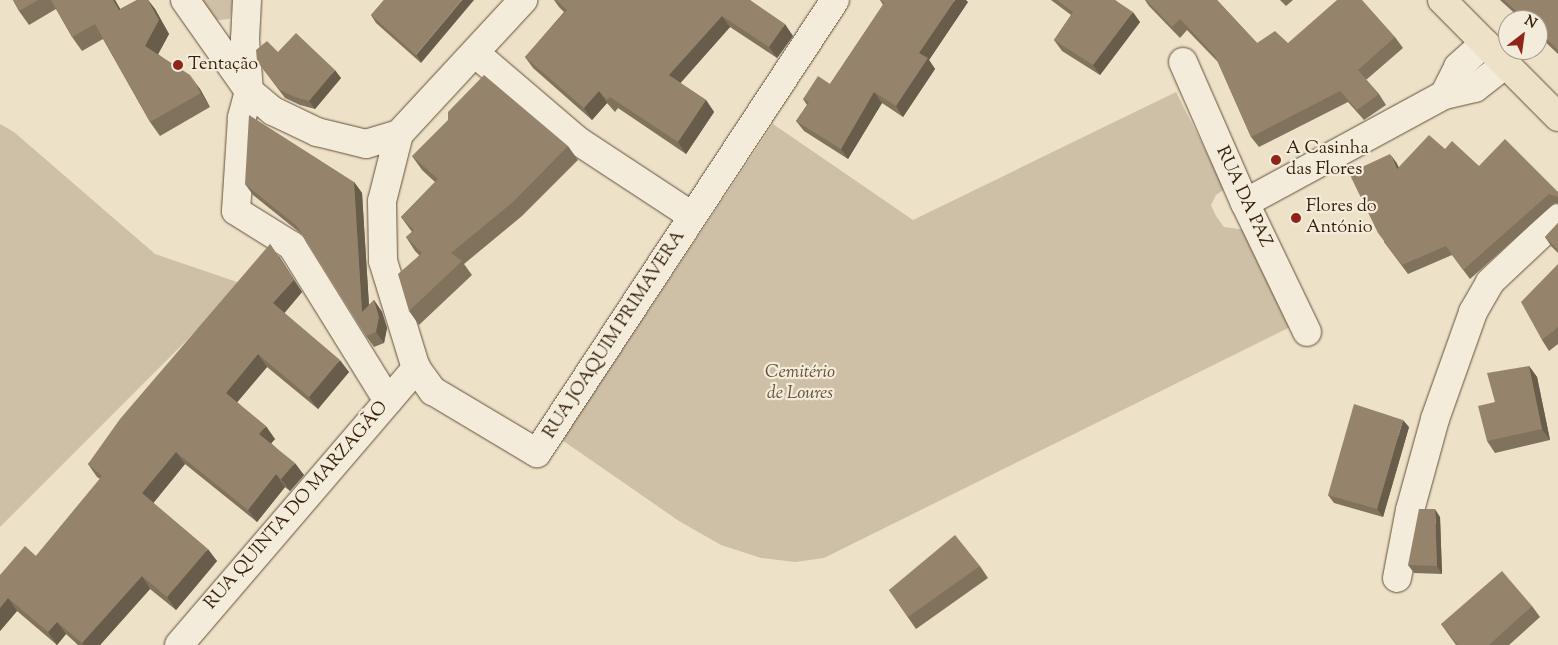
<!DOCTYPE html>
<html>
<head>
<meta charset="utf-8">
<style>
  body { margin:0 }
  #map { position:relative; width:1558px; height:645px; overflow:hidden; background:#ede1c8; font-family:"Sorts Mill Goudy",serif }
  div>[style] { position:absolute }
  .green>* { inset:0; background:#cec0a7 }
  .roads { filter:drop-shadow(0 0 1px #645036) drop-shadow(0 0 1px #645036) }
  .minor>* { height:28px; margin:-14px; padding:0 14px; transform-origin:14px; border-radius:14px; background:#f3ecdb }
  .major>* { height:28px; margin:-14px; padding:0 14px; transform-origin:14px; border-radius:14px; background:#ede1c8 }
  .wall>* { inset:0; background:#80725c }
  .shaded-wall>* { inset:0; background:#685c4b }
  .building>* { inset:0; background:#95846b }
  .dots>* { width:14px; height:14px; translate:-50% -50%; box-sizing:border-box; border:2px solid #f3ecdb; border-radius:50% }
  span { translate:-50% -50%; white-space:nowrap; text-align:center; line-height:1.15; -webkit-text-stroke:4.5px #f3ecdb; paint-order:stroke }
  .poi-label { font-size:18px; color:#361f06 }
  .left { translate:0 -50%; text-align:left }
  .street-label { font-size:18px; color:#361f06 }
  .park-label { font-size:18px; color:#644f36; font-style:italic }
  .north { position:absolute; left:1498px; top:10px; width:50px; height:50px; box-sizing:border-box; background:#f3ecdb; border:1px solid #a79a86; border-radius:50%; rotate:30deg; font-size:14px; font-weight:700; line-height:20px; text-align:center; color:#361f06 }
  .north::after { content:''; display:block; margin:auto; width:18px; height:22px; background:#8f2418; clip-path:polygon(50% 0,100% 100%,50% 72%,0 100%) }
</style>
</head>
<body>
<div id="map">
  <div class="green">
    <div style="clip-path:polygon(198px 0,233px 0,230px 19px,218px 20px,206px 12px)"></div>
    <div style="clip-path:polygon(1176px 92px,1225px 189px,1216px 195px,1211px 205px,1216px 216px,1224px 227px,1254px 231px,1290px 327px,824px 558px,795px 562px,761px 558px,721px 545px,679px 521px,562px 440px,773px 124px,913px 220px)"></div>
    <div style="clip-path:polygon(0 124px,14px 132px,155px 254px,243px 284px,0 527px)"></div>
  </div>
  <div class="roads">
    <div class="minor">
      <div style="left:185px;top:0;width:111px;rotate:54.9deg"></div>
      <div style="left:249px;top:91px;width:31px;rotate:40deg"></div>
      <div style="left:273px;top:111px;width:49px;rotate:25.5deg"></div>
      <div style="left:317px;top:132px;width:50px;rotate:13.8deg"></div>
      <div style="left:366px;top:144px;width:34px;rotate:-17deg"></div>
      <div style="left:399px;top:134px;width:183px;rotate:-47.2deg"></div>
      <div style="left:247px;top:0;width:40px;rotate:92.9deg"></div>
      <div style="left:245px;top:40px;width:51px;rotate:85.5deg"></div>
      <div style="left:249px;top:91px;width:28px;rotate:105deg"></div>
      <div style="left:242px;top:118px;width:93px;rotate:93.7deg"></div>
      <div style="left:236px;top:211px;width:66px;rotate:32deg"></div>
      <div style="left:292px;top:246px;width:182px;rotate:58.2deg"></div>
      <div style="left:475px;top:53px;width:135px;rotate:40.5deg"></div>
      <div style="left:578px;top:141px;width:136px;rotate:33.3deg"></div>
      <div style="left:1183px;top:62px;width:154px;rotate:66.3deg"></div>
      <div style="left:1245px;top:203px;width:143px;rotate:64.3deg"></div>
      <div style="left:1444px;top:95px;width:31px;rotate:-63deg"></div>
      <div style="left:1458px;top:67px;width:36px;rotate:-42deg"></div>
      <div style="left:399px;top:134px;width:69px;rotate:104.2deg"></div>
      <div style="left:382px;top:201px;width:60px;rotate:89deg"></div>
      <div style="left:383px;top:261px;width:112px;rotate:72.9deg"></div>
      <div style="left:416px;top:368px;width:29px;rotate:54deg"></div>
      <div style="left:433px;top:391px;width:121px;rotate:30.8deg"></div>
      <div style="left:537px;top:453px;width:542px;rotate:-56.66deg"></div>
      <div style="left:1245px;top:203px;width:226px;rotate:-28.5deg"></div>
      <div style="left:1444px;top:95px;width:32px;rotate:-13deg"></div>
      <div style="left:1475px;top:88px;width:39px;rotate:-38deg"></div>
      <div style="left:1397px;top:578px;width:69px;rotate:-79.2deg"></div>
      <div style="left:1410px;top:510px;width:94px;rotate:-74.6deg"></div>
      <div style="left:1435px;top:419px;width:114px;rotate:-70.4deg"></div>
      <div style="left:1473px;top:312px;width:34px;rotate:-60deg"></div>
      <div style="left:1490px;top:282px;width:93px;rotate:-43.3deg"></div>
      <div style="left:179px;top:645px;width:365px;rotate:-49.4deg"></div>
    </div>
    <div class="major">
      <div style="left:1442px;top:0;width:165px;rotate:45.2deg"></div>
    </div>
  </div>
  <div class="wall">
    <div style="clip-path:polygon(13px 0,115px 0,120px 9px,137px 0,148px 0,155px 9px,169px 34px,158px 54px,200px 89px,210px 107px,160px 136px,150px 122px,103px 39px,82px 51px,72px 37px,56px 9px,29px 25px,19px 11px)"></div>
    <div style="clip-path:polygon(384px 0,421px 63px,376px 23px,371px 15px)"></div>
    <div style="clip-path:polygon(554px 0,750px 0,793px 36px,777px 58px,730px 27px,680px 83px,706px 100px,714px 112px,686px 154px,618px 108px,615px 112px,607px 103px,592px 120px,533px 68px,525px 57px,564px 12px,559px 7px)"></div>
    <div style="clip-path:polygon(880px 0,968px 2px,929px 60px,935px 69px,903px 117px,882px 103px,848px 159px,804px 131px,796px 121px,807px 105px,803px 99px,830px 84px,883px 5px)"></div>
    <div style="clip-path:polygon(1051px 0,1115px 0,1140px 22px,1100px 75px,1062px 51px,1054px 40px,1071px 15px)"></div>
    <div style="clip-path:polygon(1145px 0,1217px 0,1257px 43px,1288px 43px,1395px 37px,1403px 48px,1366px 80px,1379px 94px,1386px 105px,1364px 120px,1348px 102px,1259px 147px,1251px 137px,1218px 62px,1187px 30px,1180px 38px,1149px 6px)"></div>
    <div style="clip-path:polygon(1280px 0,1293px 0,1286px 6px)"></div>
    <div style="clip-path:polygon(1500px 0,1558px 0,1558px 54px,1538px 35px,1538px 20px,1522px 20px)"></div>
    <div style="clip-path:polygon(278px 52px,341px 78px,315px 109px,300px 105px,285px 98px,257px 61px)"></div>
    <div style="clip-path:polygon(568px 146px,578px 160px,522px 216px,464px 264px,472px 275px,419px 325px,409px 311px,419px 255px,415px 251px,406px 237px,412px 232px,401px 217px,435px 182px,422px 170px,412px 156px)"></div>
    <div style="clip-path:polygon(1445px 149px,1479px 166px,1558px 192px,1558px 204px,1555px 203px,1470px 279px,1452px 255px,1408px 274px,1384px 242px,1396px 162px,1399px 168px)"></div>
    <div style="clip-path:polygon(354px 182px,362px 193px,369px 305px,374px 300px,382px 312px,387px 328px,384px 343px,374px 347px,366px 336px,304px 236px,253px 195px,245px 184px)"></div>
    <div style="clip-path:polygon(1558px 223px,1558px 253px,1551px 246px,1545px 237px)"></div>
    <div style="clip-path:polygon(279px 256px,302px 292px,284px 313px,349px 372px,318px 409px,267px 367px,237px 402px,275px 439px,271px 443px,304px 475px,290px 491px,285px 487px,257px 522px,185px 464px,153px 503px,217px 561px,176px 610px,150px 589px,100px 645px,78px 645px,66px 634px,57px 645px,17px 611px,0 631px,0 575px,36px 556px,100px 479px,97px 477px,88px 464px)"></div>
    <div style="clip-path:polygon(1558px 264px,1558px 344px,1549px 351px,1542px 340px)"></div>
    <div style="clip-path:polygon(1529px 366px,1537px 377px,1550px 440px,1495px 453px,1487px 441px,1495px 402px)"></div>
    <div style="clip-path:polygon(1409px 427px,1383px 517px,1334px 503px,1328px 495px)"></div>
    <div style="clip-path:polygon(1440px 517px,1442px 574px,1414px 573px,1408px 565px)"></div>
    <div style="clip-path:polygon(980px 566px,988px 578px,916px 629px,889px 590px)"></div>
    <div style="clip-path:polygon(1532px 606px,1540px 617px,1509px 645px,1456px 645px,1441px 624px)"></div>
  </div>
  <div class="shaded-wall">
    <div style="clip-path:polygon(113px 0,115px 0,129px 24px,119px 10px)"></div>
    <div style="clip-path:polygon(148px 0,155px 9px,169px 34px,155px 60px,145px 46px)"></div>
    <div style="clip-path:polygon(462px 0,474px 0,421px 63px,416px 55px)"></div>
    <div style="clip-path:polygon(955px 0,966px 0,968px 2px,929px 60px,935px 69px,903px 117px,896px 106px,919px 53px)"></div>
    <div style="clip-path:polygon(1133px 12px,1140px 22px,1100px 75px,1093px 65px)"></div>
    <div style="clip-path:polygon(722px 16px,730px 27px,677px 87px,669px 75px)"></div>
    <div style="clip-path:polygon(785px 24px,793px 36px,777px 58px,769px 47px)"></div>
    <div style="clip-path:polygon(335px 70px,341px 78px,315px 109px,309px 101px)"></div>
    <div style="clip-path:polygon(190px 75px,200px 89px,210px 107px,201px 93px)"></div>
    <div style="clip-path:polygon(599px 91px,607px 103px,592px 120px,584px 108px)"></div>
    <div style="clip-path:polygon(874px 92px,882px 103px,848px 159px,841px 149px)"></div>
    <div style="clip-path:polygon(706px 100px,714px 112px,686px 154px,678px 142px)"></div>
    <div style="clip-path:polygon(1390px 154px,1396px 162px,1404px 178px,1397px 169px)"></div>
    <div style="clip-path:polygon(354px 182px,362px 193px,370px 323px,362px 312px)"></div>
    <div style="clip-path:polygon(270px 244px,302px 292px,282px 316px,273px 303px)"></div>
    <div style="clip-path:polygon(374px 300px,382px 312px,387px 328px,384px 343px,376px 332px)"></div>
    <div style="clip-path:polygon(258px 354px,267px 367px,234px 406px,226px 393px)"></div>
    <div style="clip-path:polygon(340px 360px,349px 372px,318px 409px,309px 397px)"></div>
    <div style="clip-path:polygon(1529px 366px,1537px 377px,1550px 440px,1542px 429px)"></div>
    <div style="clip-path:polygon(1403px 420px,1409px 427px,1383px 517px,1377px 509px)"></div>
    <div style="clip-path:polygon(266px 426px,275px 439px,268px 447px,259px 434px)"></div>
    <div style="clip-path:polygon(176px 452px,185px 464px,151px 506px,142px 493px)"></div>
    <div style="clip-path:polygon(295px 463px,304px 475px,290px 491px,281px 479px)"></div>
    <div style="clip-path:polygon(276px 474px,285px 487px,257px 522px,248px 510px)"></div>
    <div style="clip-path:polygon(1435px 509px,1440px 517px,1442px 574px,1437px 566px)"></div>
    <div style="clip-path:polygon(208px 549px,217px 561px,176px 610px,167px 597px)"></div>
    <div style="clip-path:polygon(142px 576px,150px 589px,100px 645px,84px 645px,82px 643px)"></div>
    <div style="clip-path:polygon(8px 598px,17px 611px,0 631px,0 608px)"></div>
    <div style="clip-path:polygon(57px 622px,66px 634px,57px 645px,48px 632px)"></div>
  </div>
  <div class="building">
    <div style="clip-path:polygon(13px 0,38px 0,19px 11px)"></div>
    <div style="clip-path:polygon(51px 0,113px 0,119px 10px,137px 0,148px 0,159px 20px,145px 46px,190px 75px,201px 93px,150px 122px,95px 24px,72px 37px)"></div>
    <div style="clip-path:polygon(384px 0,462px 0,416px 55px,371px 15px)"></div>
    <div style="clip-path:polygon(556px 0,750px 0,785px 24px,769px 47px,722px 16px,669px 75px,706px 100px,678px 142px,610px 97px,607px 100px,599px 91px,584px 108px,525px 57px,567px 10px)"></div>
    <div style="clip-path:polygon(880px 0,955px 0,919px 53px,928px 58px,896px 106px,874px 92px,841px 149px,796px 121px,809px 102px,803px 99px,818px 76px,830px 84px,884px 3px)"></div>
    <div style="clip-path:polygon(1057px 0,1115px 0,1133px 12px,1093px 65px,1054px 40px,1073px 12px)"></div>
    <div style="clip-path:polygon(1146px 0,1217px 0,1257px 43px,1275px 31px,1288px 43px,1337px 0,1362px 0,1395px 37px,1358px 70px,1379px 94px,1357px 110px,1340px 91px,1251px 137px,1215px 56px,1180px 19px,1172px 27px)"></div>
    <div style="clip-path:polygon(1504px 0,1558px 0,1558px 50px,1538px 31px,1538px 20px,1526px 20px)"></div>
    <div style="clip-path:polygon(296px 33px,335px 70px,309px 101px,295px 97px,280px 90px,257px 61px,256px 50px,267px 41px,278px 52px)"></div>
    <div style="clip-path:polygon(484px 75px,568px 146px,513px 202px,451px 253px,462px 261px,409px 311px,398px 274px,422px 253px,406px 237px,414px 230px,401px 217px,438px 179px,412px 156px,448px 120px,448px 112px)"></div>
    <div style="clip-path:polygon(249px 115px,354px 182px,362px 312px,374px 300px,379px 317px,376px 332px,366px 336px,297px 226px,245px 184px)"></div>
    <div style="clip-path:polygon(1429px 135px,1445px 149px,1452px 141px,1479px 166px,1505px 139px,1558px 192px,1558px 197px,1549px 194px,1463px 270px,1446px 246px,1402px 265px,1378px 233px,1349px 173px,1390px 154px,1397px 169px)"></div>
    <div style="clip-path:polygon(1558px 223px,1558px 250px,1545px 237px)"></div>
    <div style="clip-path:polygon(270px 244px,294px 280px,273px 303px,340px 360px,309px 397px,258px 354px,226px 393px,266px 426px,259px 434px,295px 463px,281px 479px,276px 474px,248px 510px,176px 452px,142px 493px,208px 549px,167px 597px,142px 576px,82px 643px,57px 622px,48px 632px,8px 598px,0 608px,0 575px,25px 546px,36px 556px,102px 476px,88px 464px,120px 419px)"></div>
    <div style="clip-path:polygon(1558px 264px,1558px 327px,1542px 340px,1521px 302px)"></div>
    <div style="clip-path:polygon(1529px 366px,1542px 429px,1487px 441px,1478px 406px,1495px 402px,1487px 373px)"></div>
    <div style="clip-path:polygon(1354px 404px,1403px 420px,1377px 509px,1328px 495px)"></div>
    <div style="clip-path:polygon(1419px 509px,1435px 509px,1437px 566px,1408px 565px)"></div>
    <div style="clip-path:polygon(955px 535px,980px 566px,908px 617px,889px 590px)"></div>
    <div style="clip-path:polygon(1502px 571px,1532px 606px,1489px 645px,1458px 645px,1441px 624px)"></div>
  </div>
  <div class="dots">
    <div style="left:178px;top:65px;background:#8f2418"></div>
    <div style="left:1276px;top:160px;background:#8f2418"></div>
    <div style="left:1296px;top:218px;background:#8f2418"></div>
  </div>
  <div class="poi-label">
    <span class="left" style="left:188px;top:65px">Tentação</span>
    <span class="left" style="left:1286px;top:160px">A Casinha<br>das Flores</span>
    <span class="left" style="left:1306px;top:218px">Flores do<br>António</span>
  </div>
  <div class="street-label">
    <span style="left:1243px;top:197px;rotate:65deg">RUA DA PAZ</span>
    <span style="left:615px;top:335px;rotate:-57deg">RUA JOAQUIM PRIMAVERA</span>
    <span style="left:297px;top:506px;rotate:-49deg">RUA QUINTA DO MARZAGÃO</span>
  </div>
  <div class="park-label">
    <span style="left:800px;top:384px">Cemitério<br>de Loures</span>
  </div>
  <div class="north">N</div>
</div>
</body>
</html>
